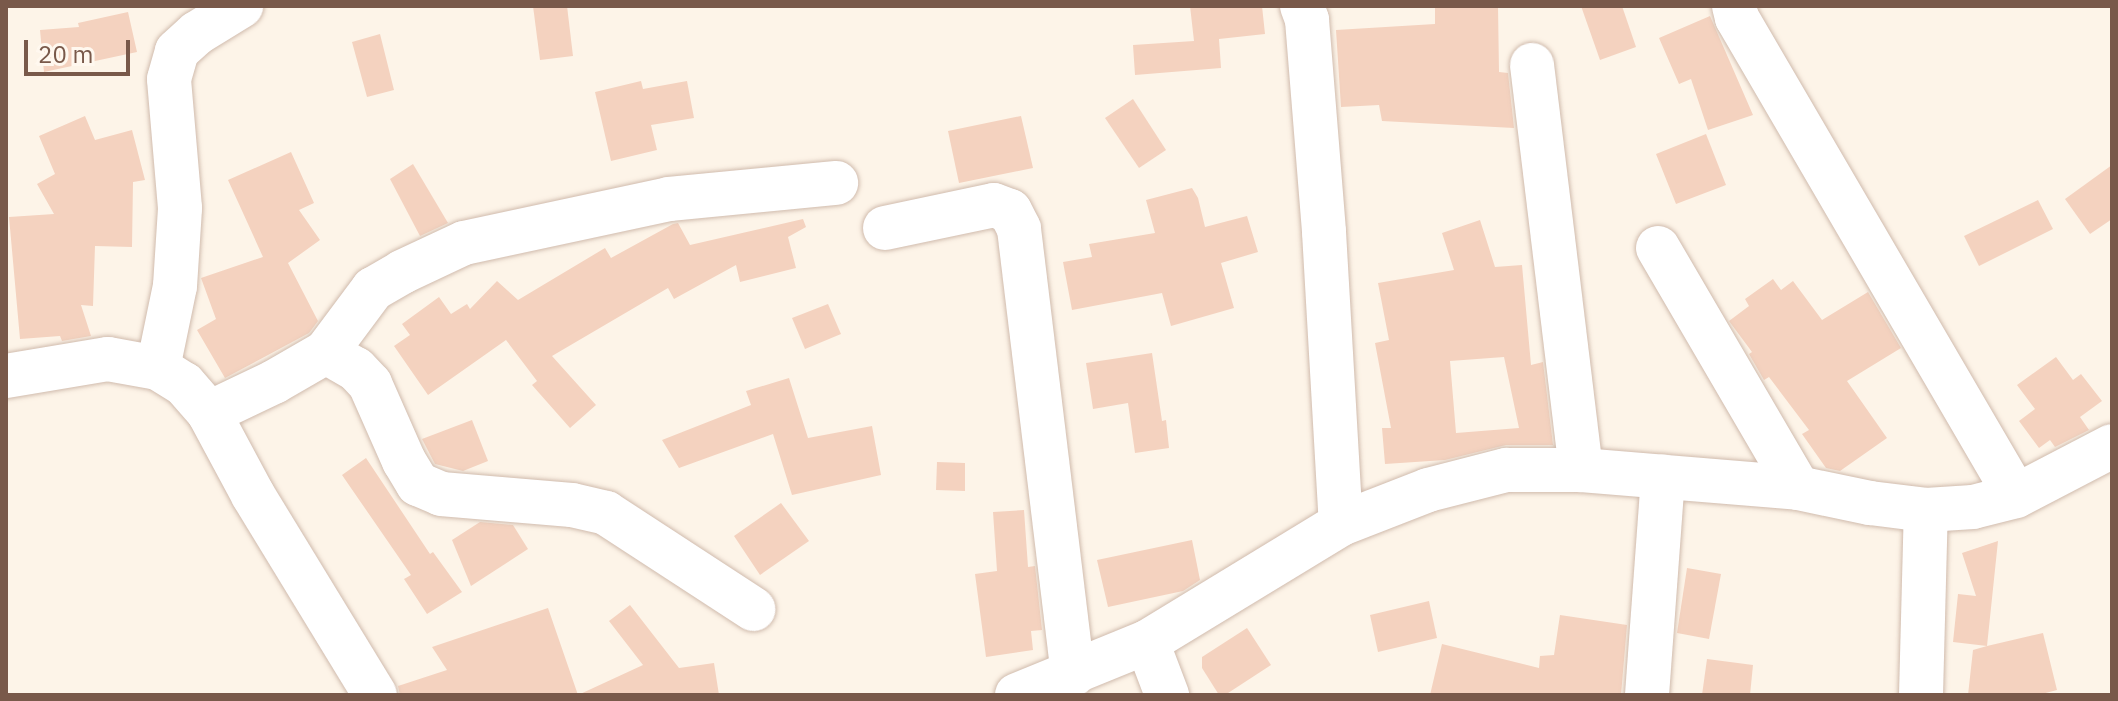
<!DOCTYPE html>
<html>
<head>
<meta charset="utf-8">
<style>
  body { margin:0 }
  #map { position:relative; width:2118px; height:701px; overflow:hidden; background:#fdf4e8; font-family:"IBM Plex Sans",sans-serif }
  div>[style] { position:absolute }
  .building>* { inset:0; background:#f4d2bf }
  .roads { filter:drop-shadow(0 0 2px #d0bbad) drop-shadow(0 0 2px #d0bbad) }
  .minor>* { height:44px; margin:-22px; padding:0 22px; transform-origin:22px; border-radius:22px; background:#fff }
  span { translate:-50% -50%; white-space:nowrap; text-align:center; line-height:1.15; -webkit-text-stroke:6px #fff8ef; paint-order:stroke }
  .frame { position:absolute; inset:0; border:8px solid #79594a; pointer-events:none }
  .scale { position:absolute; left:24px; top:40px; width:106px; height:36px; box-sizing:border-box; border:4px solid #79594a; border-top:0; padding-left:10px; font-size:24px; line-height:28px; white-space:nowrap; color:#79594a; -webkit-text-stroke:6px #fff8ef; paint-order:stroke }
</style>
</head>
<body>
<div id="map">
  <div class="building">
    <div style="clip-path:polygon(533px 6px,567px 6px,573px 56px,540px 60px)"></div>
    <div style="clip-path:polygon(1190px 6px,1262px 6px,1265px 34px,1219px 39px,1221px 68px,1135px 75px,1133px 45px,1194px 41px)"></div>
    <div style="clip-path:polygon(1435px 6px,1498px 6px,1499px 72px,1508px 73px,1514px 128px,1382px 121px,1379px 105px,1341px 107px,1336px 30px,1435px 24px)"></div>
    <div style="clip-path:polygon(1581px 6px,1622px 6px,1636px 47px,1600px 60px)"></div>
    <div style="clip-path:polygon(128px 12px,137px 52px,44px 72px,40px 30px,79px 27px,78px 23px)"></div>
    <div style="clip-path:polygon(1710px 16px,1753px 115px,1708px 130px,1691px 79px,1679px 84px,1659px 38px)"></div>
    <div style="clip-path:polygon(380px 34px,394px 90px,367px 97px,352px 42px)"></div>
    <div style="clip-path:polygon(641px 81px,643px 89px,687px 81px,694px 118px,651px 125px,657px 150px,611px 161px,595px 92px)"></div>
    <div style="clip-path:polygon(1133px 99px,1166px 150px,1139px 168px,1105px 118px)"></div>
    <div style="clip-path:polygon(85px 116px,95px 140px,132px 130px,145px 180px,133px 182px,132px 247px,95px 246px,93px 306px,81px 305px,91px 336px,62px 341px,60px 336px,20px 339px,9px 217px,54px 214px,37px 184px,55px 174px,39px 136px)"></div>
    <div style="clip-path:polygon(1021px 116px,1033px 168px,959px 183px,948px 131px)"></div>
    <div style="clip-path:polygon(1706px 134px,1726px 185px,1676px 204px,1656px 154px)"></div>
    <div style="clip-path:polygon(291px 152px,314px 203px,299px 210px,320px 240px,288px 263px,318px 321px,309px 333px,225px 378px,197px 330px,216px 319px,201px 278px,263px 257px,228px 180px)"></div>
    <div style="clip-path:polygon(413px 164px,448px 223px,420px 236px,390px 179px)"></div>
    <div style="clip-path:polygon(2112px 165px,2112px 219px,2090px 234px,2065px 199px)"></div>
    <div style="clip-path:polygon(1192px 188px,1198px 198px,1205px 227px,1247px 216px,1258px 252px,1221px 263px,1234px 308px,1171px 326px,1162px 293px,1072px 310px,1063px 262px,1092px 257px,1089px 244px,1155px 233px,1146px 200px)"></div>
    <div style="clip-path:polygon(2038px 200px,2053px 229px,1979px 266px,1964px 236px)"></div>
    <div style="clip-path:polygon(803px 219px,806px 227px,788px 237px,796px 268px,740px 282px,736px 265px,674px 299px,668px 288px,552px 356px,596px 405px,570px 428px,532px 385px,537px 381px,506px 340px,428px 395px,394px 346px,410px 335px,402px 324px,439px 297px,451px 314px,467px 304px,470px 309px,497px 281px,518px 300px,605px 248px,611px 258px,673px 224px,678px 223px,690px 245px)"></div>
    <div style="clip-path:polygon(evenodd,1480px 220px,1495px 267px,1522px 265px,1531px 365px,1543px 362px,1553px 445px,1506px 445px,1445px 460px,1385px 464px,1382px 428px,1391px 428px,1375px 343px,1389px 340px,1378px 283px,1454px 270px,1442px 233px,1480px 220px,1504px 357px,1519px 428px,1456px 433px,1450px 361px,1504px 357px)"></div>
    <div style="clip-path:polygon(1773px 279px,1781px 290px,1793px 281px,1822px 320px,1868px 292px,1901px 348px,1847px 381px,1887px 438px,1840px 471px,1826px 468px,1802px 434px,1809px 430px,1769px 377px,1764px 380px,1749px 354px,1752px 352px,1729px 321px,1749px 306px,1745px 299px)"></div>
    <div style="clip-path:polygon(828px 304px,841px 334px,805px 349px,792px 318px)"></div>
    <div style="clip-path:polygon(1152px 353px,1162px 421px,1166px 420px,1169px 448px,1135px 453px,1128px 403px,1093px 409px,1086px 363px)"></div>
    <div style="clip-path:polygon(2056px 357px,2073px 380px,2081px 374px,2102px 401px,2080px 417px,2089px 430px,2055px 447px,2050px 440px,2039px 448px,2019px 421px,2035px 409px,2017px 385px)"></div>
    <div style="clip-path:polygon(789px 378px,808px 438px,872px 426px,881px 475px,792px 495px,773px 434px,679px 468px,662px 440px,751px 405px,746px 391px)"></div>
    <div style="clip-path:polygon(472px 420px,488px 461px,463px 471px,435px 464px,422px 439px)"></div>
    <div style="clip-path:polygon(366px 458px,430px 554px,433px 552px,462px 592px,427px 614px,404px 579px,411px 575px,342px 475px)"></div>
    <div style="clip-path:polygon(937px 462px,965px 463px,965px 491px,936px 490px)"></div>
    <div style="clip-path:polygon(781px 503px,809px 541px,760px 575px,734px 536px)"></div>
    <div style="clip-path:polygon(1024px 510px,1028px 567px,1035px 566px,1042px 630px,1031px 631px,1033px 650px,986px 657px,975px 574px,997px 571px,993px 512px)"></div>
    <div style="clip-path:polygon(480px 522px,513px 525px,528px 549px,471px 586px,452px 540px)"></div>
    <div style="clip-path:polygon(1192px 540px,1200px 580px,1183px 591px,1108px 607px,1097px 560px)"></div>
    <div style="clip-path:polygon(1998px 541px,1987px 646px,2043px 633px,2057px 690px,2038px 695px,1968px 695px,1973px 650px,1987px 646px,1953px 642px,1958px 594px,1976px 596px,1962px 553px)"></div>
    <div style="clip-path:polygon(1687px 568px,1721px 574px,1709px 639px,1677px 633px)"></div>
    <div style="clip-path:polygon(1429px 601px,1437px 638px,1378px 652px,1370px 615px)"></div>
    <div style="clip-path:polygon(630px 605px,679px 668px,714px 663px,719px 695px,578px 695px,643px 665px,609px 621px)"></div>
    <div style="clip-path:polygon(548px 608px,578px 695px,400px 695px,398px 686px,447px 670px,432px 647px)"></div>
    <div style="clip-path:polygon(1560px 615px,1627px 625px,1621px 695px,1430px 695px,1442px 644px,1539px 668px,1540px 656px,1554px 655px)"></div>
    <div style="clip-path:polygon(1247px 628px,1271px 665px,1225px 695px,1219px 695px,1202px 668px,1202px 657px)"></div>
    <div style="clip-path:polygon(1707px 659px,1753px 665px,1750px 695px,1702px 695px)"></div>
  </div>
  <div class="roads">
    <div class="minor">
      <div style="left:1302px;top:6px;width:15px;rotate:70deg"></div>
      <div style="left:1307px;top:20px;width:213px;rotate:85.4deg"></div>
      <div style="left:1324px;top:232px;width:292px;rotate:86.7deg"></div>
      <div style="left:1734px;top:6px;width:12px;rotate:76deg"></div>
      <div style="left:1737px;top:18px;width:553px;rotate:59.73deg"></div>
      <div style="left:1532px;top:65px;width:408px;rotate:83.1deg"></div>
      <div style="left:885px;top:228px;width:111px;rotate:-11.9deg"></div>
      <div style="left:994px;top:205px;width:17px;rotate:21deg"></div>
      <div style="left:1010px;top:211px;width:20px;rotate:63deg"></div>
      <div style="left:1019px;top:229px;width:449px;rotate:83.1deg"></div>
      <div style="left:1658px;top:248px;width:278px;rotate:59.7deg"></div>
      <div style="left:326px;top:352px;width:34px;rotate:30deg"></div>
      <div style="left:356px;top:369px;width:21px;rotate:47deg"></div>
      <div style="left:370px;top:384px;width:84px;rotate:66.2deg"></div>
      <div style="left:404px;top:461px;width:27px;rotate:59deg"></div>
      <div style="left:418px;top:484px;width:25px;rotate:23deg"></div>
      <div style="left:441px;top:494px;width:131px;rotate:4.8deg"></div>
      <div style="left:572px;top:505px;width:35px;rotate:13deg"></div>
      <div style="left:606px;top:513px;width:176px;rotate:33.1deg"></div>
      <div style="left:158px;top:368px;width:84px;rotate:-78.3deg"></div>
      <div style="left:175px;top:286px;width:78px;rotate:-86.3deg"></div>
      <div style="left:180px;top:208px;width:129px;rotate:-94.9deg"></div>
      <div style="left:169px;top:79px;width:29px;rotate:-74deg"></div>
      <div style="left:177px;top:51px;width:27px;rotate:-42deg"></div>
      <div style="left:197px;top:33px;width:52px;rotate:-31.5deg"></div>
      <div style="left:6px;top:376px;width:103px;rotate:-9.5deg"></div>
      <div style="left:108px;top:359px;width:51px;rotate:10.2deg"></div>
      <div style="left:158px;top:368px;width:31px;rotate:32deg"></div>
      <div style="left:184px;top:384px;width:38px;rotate:49deg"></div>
      <div style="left:209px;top:413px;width:93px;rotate:61.8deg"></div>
      <div style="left:253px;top:495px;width:234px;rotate:58.6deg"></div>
      <div style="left:209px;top:413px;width:72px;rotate:-25.5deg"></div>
      <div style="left:274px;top:382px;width:60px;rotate:-30deg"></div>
      <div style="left:326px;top:352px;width:79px;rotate:-53.3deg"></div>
      <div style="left:373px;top:289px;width:34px;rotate:-30deg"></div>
      <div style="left:402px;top:272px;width:68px;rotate:-25.1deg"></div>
      <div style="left:464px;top:243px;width:210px;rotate:-12.1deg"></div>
      <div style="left:669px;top:199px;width:168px;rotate:-5.5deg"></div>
      <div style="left:1147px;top:642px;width:57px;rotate:69.3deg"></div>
      <div style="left:1017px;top:695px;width:140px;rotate:-22.2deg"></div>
      <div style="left:1147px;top:642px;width:227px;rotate:-31.3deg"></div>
      <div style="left:1341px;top:524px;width:93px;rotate:-21.3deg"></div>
      <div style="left:1428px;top:490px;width:81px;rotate:-14.4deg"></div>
      <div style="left:1506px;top:470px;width:75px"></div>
      <div style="left:1581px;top:470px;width:218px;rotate:4.7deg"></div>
      <div style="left:1798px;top:488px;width:74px;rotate:11.8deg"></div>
      <div style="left:1870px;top:503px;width:56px;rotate:7.1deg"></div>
      <div style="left:1926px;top:510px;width:47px;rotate:-3.7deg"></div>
      <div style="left:1973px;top:507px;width:44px;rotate:-14.3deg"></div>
      <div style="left:2016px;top:496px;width:108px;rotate:-27.5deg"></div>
      <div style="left:1647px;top:695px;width:219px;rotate:-85.8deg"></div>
      <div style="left:1921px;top:695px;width:185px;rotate:-88.5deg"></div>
    </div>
  </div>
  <div class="frame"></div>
  <div class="scale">20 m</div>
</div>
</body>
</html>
